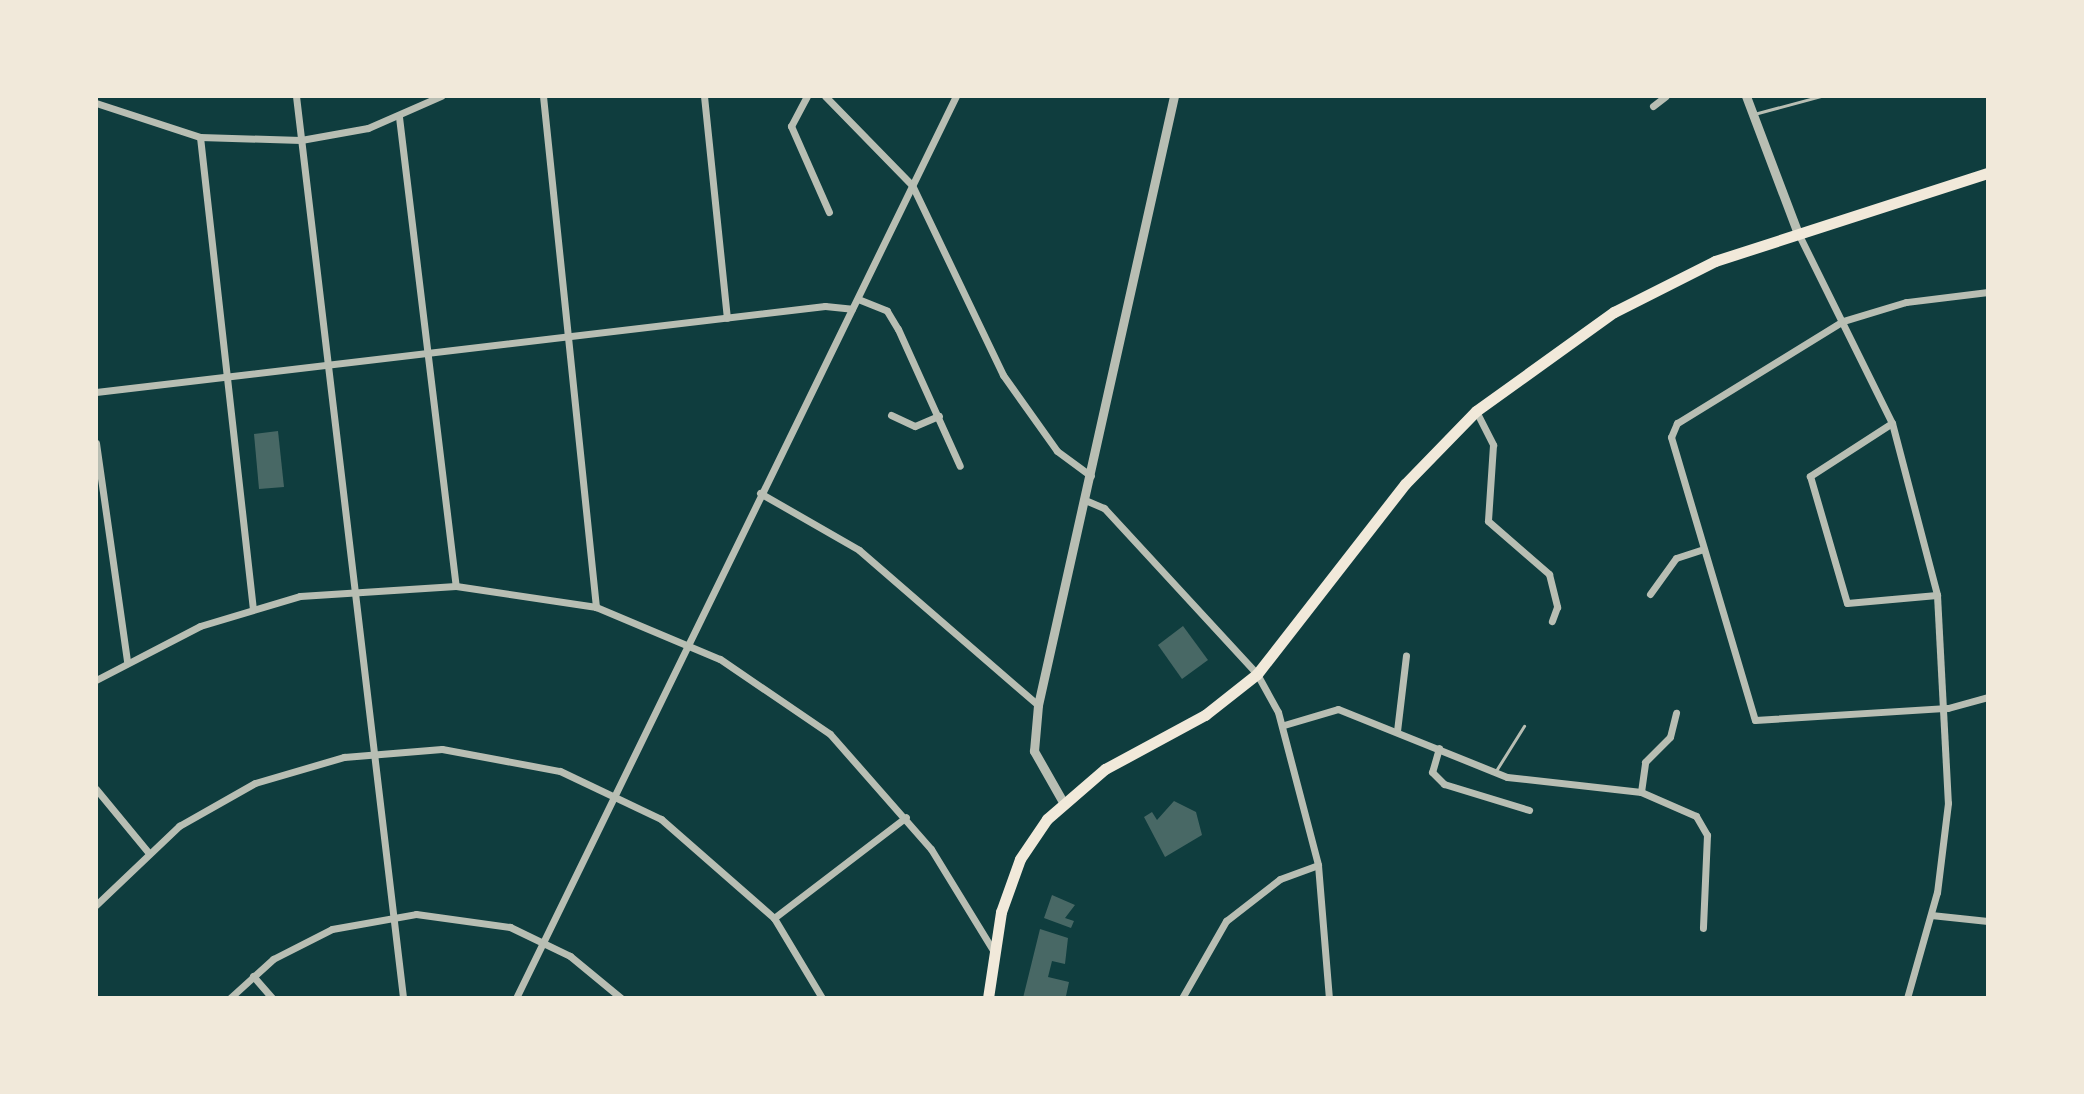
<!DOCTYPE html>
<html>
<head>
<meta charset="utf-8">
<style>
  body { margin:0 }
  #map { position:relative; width:2084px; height:1094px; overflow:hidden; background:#0f3d3e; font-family:"Roboto Condensed",sans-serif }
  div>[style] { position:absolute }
  .building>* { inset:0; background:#486865 }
  .service>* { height:3px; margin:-1.5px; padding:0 1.5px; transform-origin:1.5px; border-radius:1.5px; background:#b8beb3 }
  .minor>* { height:7px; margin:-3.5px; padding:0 3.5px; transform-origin:3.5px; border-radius:3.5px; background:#b8beb3 }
  .tertiary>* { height:9px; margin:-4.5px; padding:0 4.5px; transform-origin:4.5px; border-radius:4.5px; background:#b8beb3 }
  .primary>* { height:11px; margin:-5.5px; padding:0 5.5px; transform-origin:5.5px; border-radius:5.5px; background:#f1e9da }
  span { translate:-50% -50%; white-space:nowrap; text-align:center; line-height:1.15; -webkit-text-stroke:6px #f1e9da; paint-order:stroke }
  .frame { position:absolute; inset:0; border:98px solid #f1e9da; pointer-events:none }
</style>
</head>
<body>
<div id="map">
  <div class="building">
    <div style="clip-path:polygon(278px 431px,284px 487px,259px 489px,254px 434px)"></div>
    <div style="clip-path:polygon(1183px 626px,1208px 660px,1182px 679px,1158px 645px)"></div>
    <div style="clip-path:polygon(1174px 801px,1196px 812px,1202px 835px,1165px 857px,1144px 817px,1152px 812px,1157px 820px)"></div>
    <div style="clip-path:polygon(1052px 895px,1075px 905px,1065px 918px,1074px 921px,1071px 928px,1044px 918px)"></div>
    <div style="clip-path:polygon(1040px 929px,1068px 938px,1065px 964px,1052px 961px,1048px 977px,1069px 982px,1066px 996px,1023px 998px)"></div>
  </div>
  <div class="service">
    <div style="left:1754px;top:114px;width:69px;rotate:-15deg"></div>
    <div style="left:1497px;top:769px;width:51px;rotate:-57.9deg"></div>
  </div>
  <div class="minor">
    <div style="left:296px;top:96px;width:908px;rotate:83.23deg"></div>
    <div style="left:543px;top:96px;width:514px;rotate:84.08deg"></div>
    <div style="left:704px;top:96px;width:223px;rotate:84.1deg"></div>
    <div style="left:807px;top:96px;width:34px;rotate:118deg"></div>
    <div style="left:791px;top:126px;width:94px;rotate:66.2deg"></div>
    <div style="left:825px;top:96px;width:124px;rotate:45.7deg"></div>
    <div style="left:912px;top:185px;width:211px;rotate:64.4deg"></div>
    <div style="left:1003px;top:375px;width:93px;rotate:54.6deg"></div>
    <div style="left:1057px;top:451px;width:42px;rotate:36.3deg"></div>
    <div style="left:96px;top:103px;width:109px;rotate:18.1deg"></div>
    <div style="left:200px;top:137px;width:101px;rotate:1.7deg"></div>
    <div style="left:301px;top:140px;width:68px;rotate:-10.2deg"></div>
    <div style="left:368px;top:128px;width:80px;rotate:-23.7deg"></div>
    <div style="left:1653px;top:106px;width:16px;rotate:-38deg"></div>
    <div style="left:399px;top:117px;width:472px;rotate:83.1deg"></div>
    <div style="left:200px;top:137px;width:473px;rotate:83.6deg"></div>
    <div style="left:1798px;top:233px;width:212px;rotate:63.7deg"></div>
    <div style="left:1892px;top:423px;width:178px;rotate:75.3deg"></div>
    <div style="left:1937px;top:595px;width:208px;rotate:87deg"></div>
    <div style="left:1948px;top:803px;width:90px;rotate:97deg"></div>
    <div style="left:1937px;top:892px;width:110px;rotate:105.8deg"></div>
    <div style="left:1988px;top:292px;width:83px;rotate:173deg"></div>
    <div style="left:1906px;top:302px;width:66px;rotate:163.2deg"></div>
    <div style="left:1843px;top:321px;width:195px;rotate:148.4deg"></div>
    <div style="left:1677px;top:423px;width:15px;rotate:113deg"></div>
    <div style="left:1671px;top:437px;width:295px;rotate:73.5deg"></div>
    <div style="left:1755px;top:720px;width:193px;rotate:-3.6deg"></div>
    <div style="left:1948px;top:708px;width:41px;rotate:-15.4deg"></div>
    <div style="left:858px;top:299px;width:31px;rotate:22deg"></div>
    <div style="left:887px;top:311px;width:21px;rotate:59deg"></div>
    <div style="left:898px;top:329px;width:150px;rotate:65.7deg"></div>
    <div style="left:96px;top:392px;width:734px;rotate:-6.73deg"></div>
    <div style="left:825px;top:306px;width:27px;rotate:6deg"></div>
    <div style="left:1476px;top:411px;width:38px;rotate:63deg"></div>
    <div style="left:1493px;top:445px;width:76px;rotate:93.8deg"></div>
    <div style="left:1488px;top:521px;width:81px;rotate:41deg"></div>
    <div style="left:1549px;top:574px;width:34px;rotate:76deg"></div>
    <div style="left:1557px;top:607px;width:15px;rotate:110deg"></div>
    <div style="left:891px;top:415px;width:26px;rotate:25deg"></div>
    <div style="left:915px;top:426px;width:26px;rotate:-23deg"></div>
    <div style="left:1892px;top:423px;width:98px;rotate:147.1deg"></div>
    <div style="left:1810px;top:476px;width:132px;rotate:73.8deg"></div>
    <div style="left:1847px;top:603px;width:90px;rotate:-5.1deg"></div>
    <div style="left:96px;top:443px;width:220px;rotate:81.9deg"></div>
    <div style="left:760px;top:493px;width:114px;rotate:29.9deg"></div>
    <div style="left:859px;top:550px;width:237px;rotate:40.9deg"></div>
    <div style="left:1085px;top:500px;width:21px;rotate:23deg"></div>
    <div style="left:1104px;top:508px;width:226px;rotate:47.3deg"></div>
    <div style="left:1257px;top:674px;width:43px;rotate:61.1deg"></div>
    <div style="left:1278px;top:712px;width:158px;rotate:75.3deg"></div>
    <div style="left:1318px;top:865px;width:133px;rotate:85.3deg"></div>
    <div style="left:1650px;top:594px;width:44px;rotate:-54.2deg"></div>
    <div style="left:1676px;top:558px;width:29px;rotate:-18deg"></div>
    <div style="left:96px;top:680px;width:117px;rotate:-27.4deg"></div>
    <div style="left:200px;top:626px;width:104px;rotate:-16.7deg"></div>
    <div style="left:300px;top:596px;width:156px;rotate:-3.7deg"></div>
    <div style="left:456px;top:586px;width:142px;rotate:8.5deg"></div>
    <div style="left:596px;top:607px;width:134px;rotate:22.8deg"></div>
    <div style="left:720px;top:659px;width:133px;rotate:34.3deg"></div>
    <div style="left:830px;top:734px;width:153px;rotate:48.7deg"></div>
    <div style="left:931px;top:849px;width:119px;rotate:58.5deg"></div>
    <div style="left:1284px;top:725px;width:56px;rotate:-16.5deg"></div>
    <div style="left:1338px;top:709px;width:182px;rotate:21.9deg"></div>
    <div style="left:1507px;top:777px;width:135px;rotate:6.4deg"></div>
    <div style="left:1641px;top:792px;width:60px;rotate:23.6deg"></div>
    <div style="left:1696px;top:816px;width:22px;rotate:60deg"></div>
    <div style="left:1707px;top:835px;width:93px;rotate:92.5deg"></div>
    <div style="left:1397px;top:731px;width:76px;rotate:-83.2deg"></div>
    <div style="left:1439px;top:748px;width:25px;rotate:106deg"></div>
    <div style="left:1432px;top:772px;width:17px;rotate:45deg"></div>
    <div style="left:1444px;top:784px;width:89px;rotate:17deg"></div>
    <div style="left:96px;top:789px;width:82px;rotate:50.5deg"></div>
    <div style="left:1641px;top:792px;width:30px;rotate:-82deg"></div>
    <div style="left:1645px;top:762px;width:35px;rotate:-45deg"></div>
    <div style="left:1670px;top:737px;width:25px;rotate:-76deg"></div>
    <div style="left:96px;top:905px;width:115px;rotate:-43.6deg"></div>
    <div style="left:179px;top:826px;width:87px;rotate:-29.5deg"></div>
    <div style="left:255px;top:783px;width:93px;rotate:-16.3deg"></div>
    <div style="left:344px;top:757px;width:98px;rotate:-4.7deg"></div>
    <div style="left:442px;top:749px;width:120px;rotate:10.6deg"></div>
    <div style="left:560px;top:771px;width:112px;rotate:25.4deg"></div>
    <div style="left:661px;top:819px;width:150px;rotate:41.2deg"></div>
    <div style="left:774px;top:918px;width:93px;rotate:59deg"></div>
    <div style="left:1931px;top:915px;width:57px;rotate:6deg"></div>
    <div style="left:774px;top:918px;width:166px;rotate:-37.4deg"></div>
    <div style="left:253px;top:976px;width:29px;rotate:49deg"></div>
    <div style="left:230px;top:998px;width:58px;rotate:-42.2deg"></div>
    <div style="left:273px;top:959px;width:66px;rotate:-27deg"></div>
    <div style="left:332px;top:929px;width:85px;rotate:-10.1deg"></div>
    <div style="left:416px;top:914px;width:95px;rotate:7.9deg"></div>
    <div style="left:510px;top:927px;width:67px;rotate:25.8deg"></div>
    <div style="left:570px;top:956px;width:66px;rotate:39.5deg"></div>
    <div style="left:516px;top:998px;width:1004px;rotate:-64deg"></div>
    <div style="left:1182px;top:998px;width:89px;rotate:-60.3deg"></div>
    <div style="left:1226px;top:921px;width:68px;rotate:-37.9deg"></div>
    <div style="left:1280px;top:879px;width:40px;rotate:-20.2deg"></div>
  </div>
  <div class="tertiary">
    <div style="left:1746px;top:96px;width:144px;rotate:69.3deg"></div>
    <div style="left:1063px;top:802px;width:59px;rotate:-119.6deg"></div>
    <div style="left:1034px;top:751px;width:46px;rotate:-85deg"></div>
    <div style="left:1038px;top:705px;width:624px;rotate:-77.41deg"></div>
  </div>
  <div class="primary">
    <div style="left:988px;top:998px;width:87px;rotate:-81.4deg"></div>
    <div style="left:1001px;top:912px;width:56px;rotate:-70.3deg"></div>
    <div style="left:1020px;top:859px;width:48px;rotate:-56deg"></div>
    <div style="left:1047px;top:819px;width:77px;rotate:-40.8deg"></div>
    <div style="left:1105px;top:769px;width:114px;rotate:-28.4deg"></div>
    <div style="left:1205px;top:715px;width:66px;rotate:-38.3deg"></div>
    <div style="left:1257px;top:674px;width:241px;rotate:-52.1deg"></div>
    <div style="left:1405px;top:484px;width:102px;rotate:-45.8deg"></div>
    <div style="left:1476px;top:411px;width:170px;rotate:-35.7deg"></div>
    <div style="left:1614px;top:312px;width:113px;rotate:-26.8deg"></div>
    <div style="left:1715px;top:261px;width:287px;rotate:-17.9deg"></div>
  </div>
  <div class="frame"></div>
</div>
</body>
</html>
